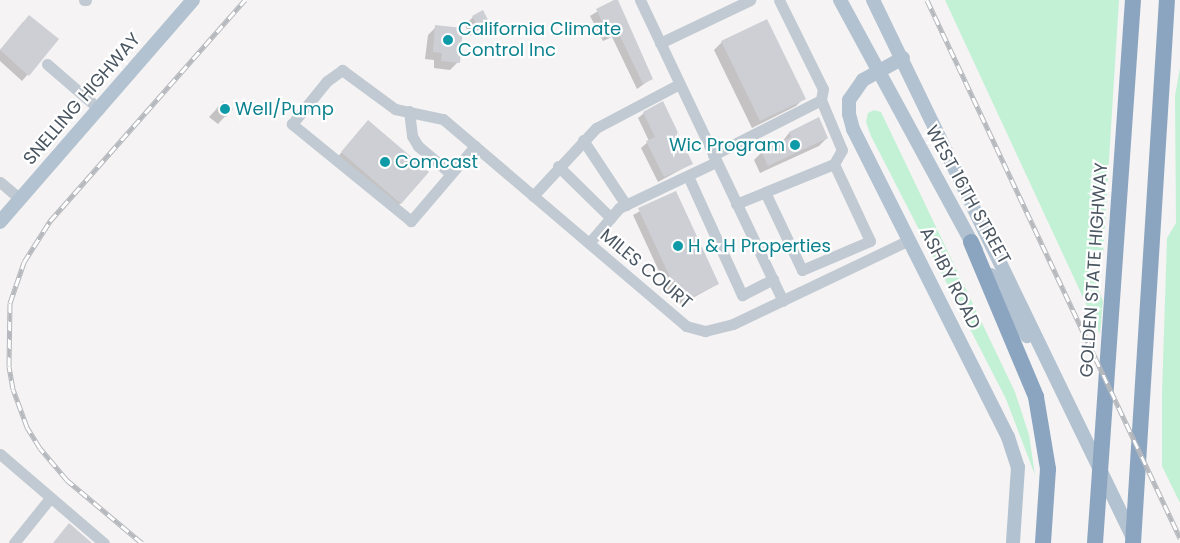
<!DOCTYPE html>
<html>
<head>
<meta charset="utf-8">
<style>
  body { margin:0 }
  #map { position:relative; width:1180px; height:543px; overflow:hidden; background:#f5f3f3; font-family:Poppins,sans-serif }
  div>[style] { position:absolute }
  .green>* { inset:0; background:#c3f1d5 }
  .shadow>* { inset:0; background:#0003 }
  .building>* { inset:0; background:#cdcfd5 }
  .minor>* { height:11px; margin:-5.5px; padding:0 5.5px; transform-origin:5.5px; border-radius:5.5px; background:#c1cad2 }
  .major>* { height:14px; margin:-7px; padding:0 7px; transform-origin:7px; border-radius:7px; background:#b3c2d1 }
  .highway>* { height:16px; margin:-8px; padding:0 8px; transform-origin:8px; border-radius:8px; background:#8ba5c1 }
  .rail>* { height:5px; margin-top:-2.5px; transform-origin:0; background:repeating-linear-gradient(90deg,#fff 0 9px,#b5b8bd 0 18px); box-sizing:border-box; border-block:1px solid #b5b8bd }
  .dots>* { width:14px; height:14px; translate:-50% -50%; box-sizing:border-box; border:2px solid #fff; border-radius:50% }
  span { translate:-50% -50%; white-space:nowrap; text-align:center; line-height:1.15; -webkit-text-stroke:4.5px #fff; paint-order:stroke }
  .culture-label { font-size:18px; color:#0d838f }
  .left { translate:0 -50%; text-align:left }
  .right { translate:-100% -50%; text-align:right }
  .street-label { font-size:18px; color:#4a5661 }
</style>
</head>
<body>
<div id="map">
  <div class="green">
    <div style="clip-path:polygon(945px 0,1119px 0,1103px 256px,1088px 264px,1103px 301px,1100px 334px)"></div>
    <div style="clip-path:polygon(1180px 68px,1180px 503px,1162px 466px,1162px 394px,1167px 238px,1176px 223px,1175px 96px)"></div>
    <div style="clip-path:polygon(874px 110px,881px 112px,1015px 392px,1029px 435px,1035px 475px,1006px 399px,871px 136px,866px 122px,868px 113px)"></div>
  </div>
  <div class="shadow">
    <div style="clip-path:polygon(616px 0,651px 79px,637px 89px,612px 37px,603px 41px,590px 16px)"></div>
    <div style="clip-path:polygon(473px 17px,488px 23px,470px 36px,465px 25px)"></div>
    <div style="clip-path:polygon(23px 22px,57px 40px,22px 81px,0 61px,0 50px)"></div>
    <div style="clip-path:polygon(436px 27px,458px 62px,450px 70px,434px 68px,434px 60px,425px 59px,428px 35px)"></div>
    <div style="clip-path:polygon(722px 42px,804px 98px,796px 106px,752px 128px,714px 50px)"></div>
    <div style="clip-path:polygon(223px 102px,231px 110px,218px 124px,209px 117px)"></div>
    <div style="clip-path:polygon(644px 113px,691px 164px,658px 182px,641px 148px,649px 141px,638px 118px)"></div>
    <div style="clip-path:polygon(362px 128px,401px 203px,395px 208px,336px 159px)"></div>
    <div style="clip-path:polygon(789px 133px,827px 138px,819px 146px,760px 173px,754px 160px,762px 152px,782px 142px)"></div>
    <div style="clip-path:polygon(675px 192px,718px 284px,680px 305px,674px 293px,670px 295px,633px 215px)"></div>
  </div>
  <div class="building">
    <div style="clip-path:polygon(614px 0,618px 0,653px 79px,643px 84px,618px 32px,609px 36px,596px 9px)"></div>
    <div style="clip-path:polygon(483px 10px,490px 24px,479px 29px,472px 16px)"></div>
    <div style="clip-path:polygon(29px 15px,59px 39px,29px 76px,0 50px)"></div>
    <div style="clip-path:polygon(767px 19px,806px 99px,760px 121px,721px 41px)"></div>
    <div style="clip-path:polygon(435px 25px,463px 28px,460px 63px,441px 61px,442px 53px,433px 52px)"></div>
    <div style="clip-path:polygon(223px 101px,233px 109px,226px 117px,216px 109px)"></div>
    <div style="clip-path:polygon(663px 101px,693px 164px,664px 177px,646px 141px,655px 137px,643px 112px)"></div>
    <div style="clip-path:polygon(819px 117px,828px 138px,768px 166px,761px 151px,791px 137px,789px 132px)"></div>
    <div style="clip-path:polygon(368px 120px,429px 172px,401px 204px,341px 152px)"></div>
    <div style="clip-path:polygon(676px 191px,719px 284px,686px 300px,680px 288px,676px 290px,638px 208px)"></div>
    <div style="clip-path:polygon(69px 523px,92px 543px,53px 543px)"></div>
  </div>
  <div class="minor">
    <div style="left:84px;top:0;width:2px"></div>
    <div style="left:640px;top:0;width:333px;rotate:64.6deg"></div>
    <div style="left:660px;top:43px;width:100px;rotate:-25.5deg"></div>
    <div style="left:47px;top:64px;width:69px;rotate:40.9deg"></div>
    <div style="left:821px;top:100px;width:54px;rotate:67.2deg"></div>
    <div style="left:842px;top:150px;width:16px;rotate:120deg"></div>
    <div style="left:409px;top:111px;width:25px;rotate:83deg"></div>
    <div style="left:412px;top:136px;width:12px;rotate:59deg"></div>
    <div style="left:418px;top:146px;width:43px;rotate:40.3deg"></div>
    <div style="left:583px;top:140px;width:78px;rotate:56.5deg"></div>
    <div style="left:475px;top:146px;width:99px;rotate:130.5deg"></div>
    <div style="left:411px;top:221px;width:154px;rotate:-140.8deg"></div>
    <div style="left:292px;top:124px;width:55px;rotate:-50.9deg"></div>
    <div style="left:327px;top:81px;width:19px;rotate:-36deg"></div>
    <div style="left:342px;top:70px;width:66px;rotate:36.3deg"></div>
    <div style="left:395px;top:109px;width:49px;rotate:11.8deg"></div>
    <div style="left:443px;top:119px;width:319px;rotate:40.4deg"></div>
    <div style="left:686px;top:326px;width:20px;rotate:15deg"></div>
    <div style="left:705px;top:331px;width:29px;rotate:-14deg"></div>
    <div style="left:733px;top:324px;width:195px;rotate:-25.5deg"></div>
    <div style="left:713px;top:155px;width:121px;rotate:-27deg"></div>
    <div style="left:821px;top:100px;width:11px;rotate:-80deg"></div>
    <div style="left:823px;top:89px;width:99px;rotate:-116.3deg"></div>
    <div style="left:558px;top:166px;width:74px;rotate:44.5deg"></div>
    <div style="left:688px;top:176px;width:131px;rotate:65.6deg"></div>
    <div style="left:742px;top:295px;width:35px;rotate:-27deg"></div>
    <div style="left:0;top:182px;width:26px;rotate:40deg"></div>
    <div style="left:533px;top:196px;width:93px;rotate:-47.2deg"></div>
    <div style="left:596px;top:128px;width:94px;rotate:-27.9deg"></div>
    <div style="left:736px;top:204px;width:31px;rotate:-22deg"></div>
    <div style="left:765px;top:192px;width:74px;rotate:-22.1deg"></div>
    <div style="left:834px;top:164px;width:85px;rotate:64.9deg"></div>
    <div style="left:870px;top:241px;width:74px;rotate:156.9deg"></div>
    <div style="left:802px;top:270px;width:86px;rotate:-115.4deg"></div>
    <div style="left:589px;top:243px;width:46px;rotate:-49.4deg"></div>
    <div style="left:619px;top:208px;width:107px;rotate:-25.4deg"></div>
    <div style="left:0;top:454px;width:137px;rotate:40.6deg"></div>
    <div style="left:14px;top:543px;width:58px;rotate:-51.3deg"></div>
  </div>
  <div class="major">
    <div style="left:840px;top:0;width:285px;rotate:61.5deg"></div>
    <div style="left:873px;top:0;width:600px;rotate:64.2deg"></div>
    <div style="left:903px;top:58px;width:46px;rotate:151.2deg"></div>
    <div style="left:863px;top:80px;width:24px;rotate:125deg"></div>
    <div style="left:849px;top:100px;width:14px;rotate:90deg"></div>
    <div style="left:849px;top:114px;width:16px;rotate:75deg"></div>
    <div style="left:853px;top:129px;width:345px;rotate:63.3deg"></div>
    <div style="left:1008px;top:437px;width:32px;rotate:72deg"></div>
    <div style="left:1018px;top:467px;width:76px;rotate:93.8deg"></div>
    <div style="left:0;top:222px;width:294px;rotate:-49deg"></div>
    <div style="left:991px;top:275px;width:71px;rotate:59.5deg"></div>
  </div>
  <div class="highway">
    <div style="left:971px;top:242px;width:168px;rotate:67.2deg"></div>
    <div style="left:1036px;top:397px;width:73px;rotate:80.5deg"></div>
    <div style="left:1048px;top:469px;width:74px;rotate:93.9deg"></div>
    <div style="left:1095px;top:543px;width:544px;rotate:-86deg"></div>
    <div style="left:1133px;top:543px;width:544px;rotate:-86.42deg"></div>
  </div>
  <div class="rail">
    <div style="left:927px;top:0;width:595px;rotate:64.81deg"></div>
    <div style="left:142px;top:543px;width:98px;rotate:-140deg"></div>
    <div style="left:67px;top:480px;width:42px;rotate:-130.2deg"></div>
    <div style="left:40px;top:448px;width:25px;rotate:-122deg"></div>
    <div style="left:27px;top:427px;width:40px;rotate:-110.2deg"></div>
    <div style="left:13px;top:389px;width:23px;rotate:-100deg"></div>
    <div style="left:9px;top:366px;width:63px;rotate:-89.1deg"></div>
    <div style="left:10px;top:303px;width:43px;rotate:-71.1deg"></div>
    <div style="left:24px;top:262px;width:49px;rotate:-57.6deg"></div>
    <div style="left:50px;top:221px;width:295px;rotate:-48.6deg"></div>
  </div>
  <div class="dots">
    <div style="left:448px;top:40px;background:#0f9aa8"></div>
    <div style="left:225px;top:109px;background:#0f9aa8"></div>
    <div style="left:795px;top:145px;background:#0f9aa8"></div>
    <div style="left:385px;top:162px;background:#0f9aa8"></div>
    <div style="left:678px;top:246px;background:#0f9aa8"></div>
  </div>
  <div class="culture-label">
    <span class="left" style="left:458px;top:40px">California Climate<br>Control Inc</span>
    <span class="left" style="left:235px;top:109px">Well/Pump</span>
    <span class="right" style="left:785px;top:145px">Wic Program</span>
    <span class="left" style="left:395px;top:162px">Comcast</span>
    <span class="left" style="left:688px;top:246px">H &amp; H Properties</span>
  </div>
  <div class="street-label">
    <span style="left:82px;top:99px;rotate:-49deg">SNELLING HIGHWAY</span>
    <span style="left:968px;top:195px;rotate:61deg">WEST 16TH STREET</span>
    <span style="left:646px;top:269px;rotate:40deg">MILES COURT</span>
    <span style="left:1094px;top:270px;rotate:-86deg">GOLDEN STATE HIGHWAY</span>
    <span style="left:950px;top:278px;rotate:63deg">ASHBY ROAD</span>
  </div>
</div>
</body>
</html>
